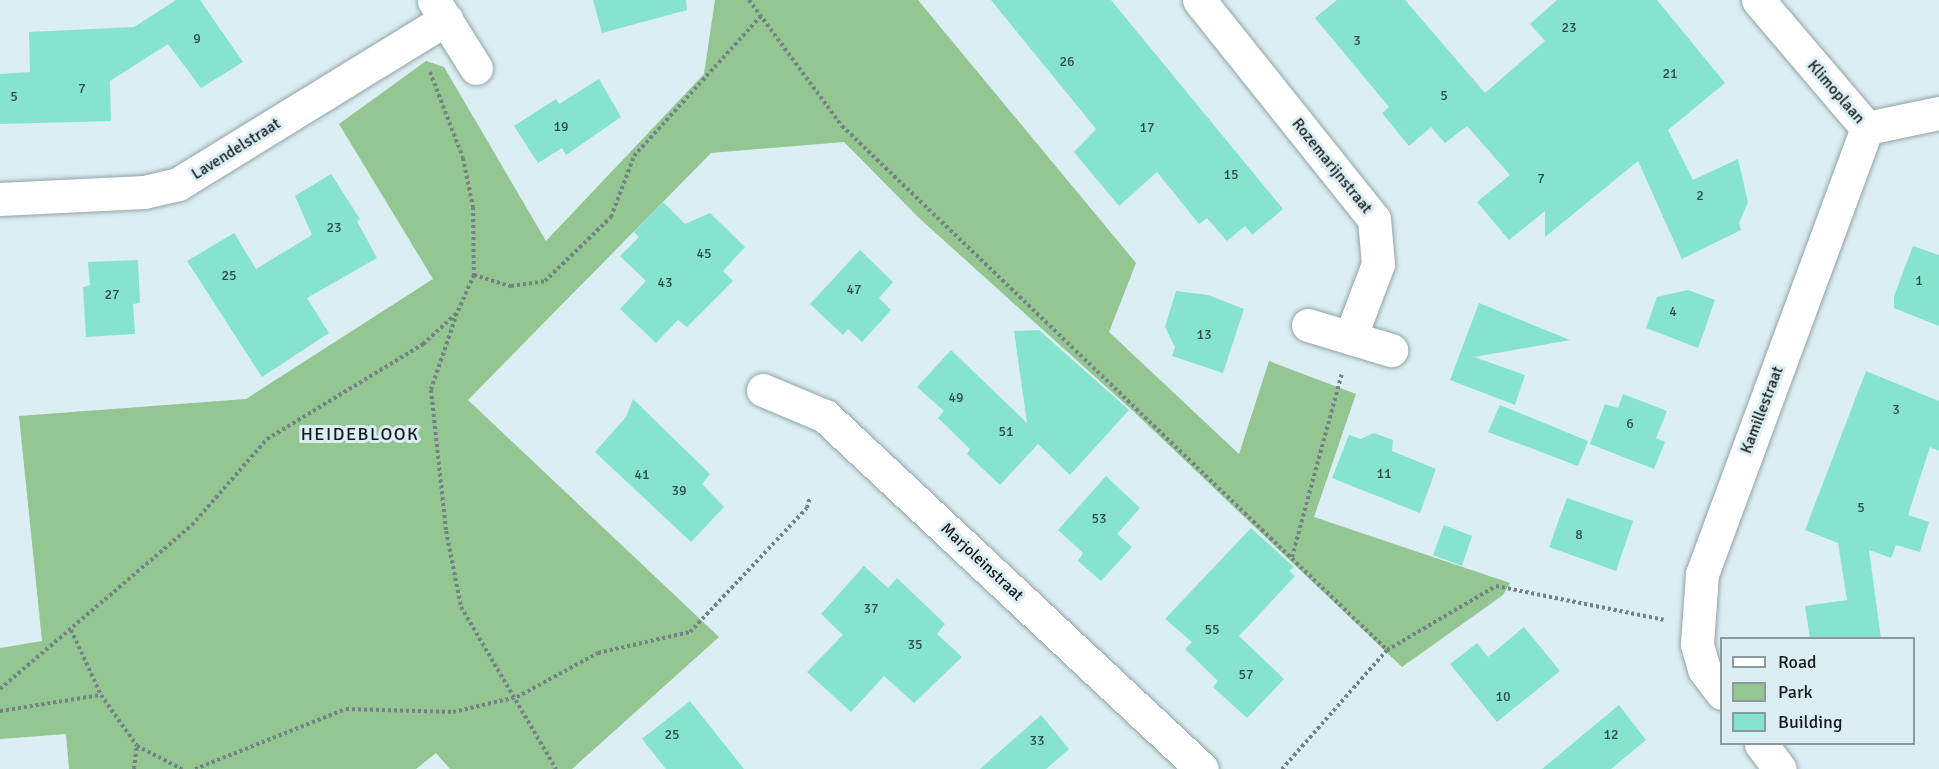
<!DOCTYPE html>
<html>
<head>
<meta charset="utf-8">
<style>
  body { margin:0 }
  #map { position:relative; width:1939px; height:769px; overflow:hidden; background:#dbeef3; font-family:Signika,sans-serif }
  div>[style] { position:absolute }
  .green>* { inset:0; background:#93c691 }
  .building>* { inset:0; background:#86e3ce }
  .path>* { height:4px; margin-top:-2px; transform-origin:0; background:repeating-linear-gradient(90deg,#758285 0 3px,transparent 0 6px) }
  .roads { filter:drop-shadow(0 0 2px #91a3a7) drop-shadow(0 0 2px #91a3a7) }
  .street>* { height:33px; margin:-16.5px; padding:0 16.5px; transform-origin:16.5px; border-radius:16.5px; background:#fff }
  span { translate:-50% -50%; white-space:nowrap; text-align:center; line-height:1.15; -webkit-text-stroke:6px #dbeef3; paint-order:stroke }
  .number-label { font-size:14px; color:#304d48 }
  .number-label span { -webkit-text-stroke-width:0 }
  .street-label { font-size:16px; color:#141b1c }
  .neighbourhood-label { font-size:18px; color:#141b1c; letter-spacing:1.5px }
  .legend { position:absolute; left:1720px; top:637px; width:195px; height:108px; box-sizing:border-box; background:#dbeef3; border:2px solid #8b9a9d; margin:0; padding:8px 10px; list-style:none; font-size:18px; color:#141b1c }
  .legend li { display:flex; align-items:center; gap:12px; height:30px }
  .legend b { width:30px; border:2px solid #8b9a9d }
</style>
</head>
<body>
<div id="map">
  <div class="green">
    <div style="clip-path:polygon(715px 0,918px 0,1136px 263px,1109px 332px,1239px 454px,1269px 361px,1356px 394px,1314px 517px,1510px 583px,1503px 595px,1402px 667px,1133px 411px,919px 218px,844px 142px,711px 153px,468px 400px,719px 637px,572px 769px,450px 769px,436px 753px,416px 769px,69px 769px,66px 734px,0 739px,0 648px,42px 641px,19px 416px,246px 399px,433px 279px,339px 124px,426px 61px,444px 67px,546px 241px,704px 74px)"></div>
  </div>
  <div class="building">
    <div style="clip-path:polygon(176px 0,200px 0,243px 62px,201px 88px,168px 44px,110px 81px,111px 121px,0 124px,0 74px,30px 72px,29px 32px,134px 27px)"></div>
    <div style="clip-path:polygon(593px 0,686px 0,687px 10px,602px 33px)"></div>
    <div style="clip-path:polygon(991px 0,1111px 0,1283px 209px,1252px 235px,1245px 226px,1227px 241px,1207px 218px,1199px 224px,1157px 172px,1119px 206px,1074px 152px,1096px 129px)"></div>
    <div style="clip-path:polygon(1337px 0,1405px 0,1485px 93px,1545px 41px,1530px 24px,1557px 0,1657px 0,1725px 83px,1668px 130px,1693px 180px,1738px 159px,1748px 202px,1739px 223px,1741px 230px,1682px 259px,1638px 161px,1545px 237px,1545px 211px,1509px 240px,1477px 202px,1510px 175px,1467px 126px,1445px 143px,1431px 127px,1409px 146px,1382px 113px,1389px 107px,1315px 18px)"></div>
    <div style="clip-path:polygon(599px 79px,621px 117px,566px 155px,562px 148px,538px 163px,514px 126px,556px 99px,559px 104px)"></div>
    <div style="clip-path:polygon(331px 174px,360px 219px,357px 221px,377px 258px,307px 298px,329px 333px,262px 377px,187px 261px,234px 233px,256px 269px,312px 235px,295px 196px)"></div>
    <div style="clip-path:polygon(663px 202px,685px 224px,710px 213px,745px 247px,723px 271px,733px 281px,687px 327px,678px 320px,656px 343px,620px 309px,646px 281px,620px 256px,639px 237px,634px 232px)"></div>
    <div style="clip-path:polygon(1913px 246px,1939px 255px,1939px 326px,1894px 308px,1894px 296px)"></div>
    <div style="clip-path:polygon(860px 250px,893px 282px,879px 298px,891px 310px,862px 342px,848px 329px,843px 335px,810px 304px)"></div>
    <div style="clip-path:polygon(138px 260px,140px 303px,133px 304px,135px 334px,86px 337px,83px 287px,90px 285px,88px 262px)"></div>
    <div style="clip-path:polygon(1688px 290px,1715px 300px,1698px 348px,1646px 328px,1657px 297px)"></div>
    <div style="clip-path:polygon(1176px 291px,1208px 295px,1244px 309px,1223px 373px,1172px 356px,1175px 347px,1165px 327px)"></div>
    <div style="clip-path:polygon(1479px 303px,1570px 340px,1474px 357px,1525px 375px,1515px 405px,1450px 380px)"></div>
    <div style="clip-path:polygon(1039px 330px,1129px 410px,1070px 475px,1038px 444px,1000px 485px,967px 454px,970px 449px,938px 418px,944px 411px,917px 387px,951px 350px,1027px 423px,1014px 331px)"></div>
    <div style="clip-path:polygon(1866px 371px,1939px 401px,1939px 451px,1930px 447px,1908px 515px,1929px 522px,1920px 552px,1896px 545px,1891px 558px,1869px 550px,1881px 639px,1810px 639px,1805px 606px,1847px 600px,1838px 543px,1805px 530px)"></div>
    <div style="clip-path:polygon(1623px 394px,1667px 411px,1656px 438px,1665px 442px,1654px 469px,1590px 444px,1605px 404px,1618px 408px)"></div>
    <div style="clip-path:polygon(633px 399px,710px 474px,702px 484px,724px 507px,691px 542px,595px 452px,626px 417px)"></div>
    <div style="clip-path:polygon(1500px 405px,1588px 441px,1578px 466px,1488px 432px)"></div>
    <div style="clip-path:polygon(1374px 433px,1393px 440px,1392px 451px,1436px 469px,1420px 513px,1332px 478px,1349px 435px,1361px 439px)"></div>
    <div style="clip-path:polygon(1106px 476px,1140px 508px,1117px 534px,1132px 547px,1101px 581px,1078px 561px,1083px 553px,1058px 530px)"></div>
    <div style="clip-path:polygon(1567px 498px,1633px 521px,1616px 571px,1549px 547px)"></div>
    <div style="clip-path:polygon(1444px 525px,1472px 536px,1462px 566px,1433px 555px)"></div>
    <div style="clip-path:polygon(1251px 528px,1294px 567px,1289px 571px,1295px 576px,1239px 636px,1284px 679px,1247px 718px,1213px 687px,1218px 681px,1185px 649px,1192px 642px,1165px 619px)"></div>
    <div style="clip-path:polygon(864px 566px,888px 588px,897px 578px,945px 624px,937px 634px,962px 657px,914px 703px,884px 676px,851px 712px,807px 672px,843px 635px,821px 614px)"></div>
    <div style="clip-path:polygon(1524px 627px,1560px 671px,1497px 722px,1450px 664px,1477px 643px,1488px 657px)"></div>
    <div style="clip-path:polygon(690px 701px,744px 769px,666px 769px,642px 739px)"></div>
    <div style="clip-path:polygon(1619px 705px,1646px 740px,1611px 769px,1542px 769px)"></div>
    <div style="clip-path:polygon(1041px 715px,1069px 749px,1046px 769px,980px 769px)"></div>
  </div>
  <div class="path">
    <div style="left:749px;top:0;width:157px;rotate:53.6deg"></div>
    <div style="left:842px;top:126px;width:756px;rotate:43.87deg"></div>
    <div style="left:1387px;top:650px;width:159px;rotate:131.4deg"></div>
    <div style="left:430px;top:72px;width:92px;rotate:69deg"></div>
    <div style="left:463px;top:158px;width:50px;rotate:78.5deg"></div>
    <div style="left:473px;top:207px;width:68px;rotate:89.2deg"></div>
    <div style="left:474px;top:275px;width:42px;rotate:114.1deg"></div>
    <div style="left:474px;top:275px;width:39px;rotate:17deg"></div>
    <div style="left:511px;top:286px;width:34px;rotate:-8deg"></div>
    <div style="left:545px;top:281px;width:92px;rotate:-44.1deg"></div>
    <div style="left:611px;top:217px;width:65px;rotate:-69.3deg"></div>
    <div style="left:634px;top:156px;width:190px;rotate:-47.8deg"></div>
    <div style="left:1292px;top:557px;width:191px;rotate:-74.8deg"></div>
    <div style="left:71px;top:630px;width:72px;rotate:65.2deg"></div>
    <div style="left:101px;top:695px;width:62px;rotate:54.8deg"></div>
    <div style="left:137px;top:746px;width:51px;rotate:27.1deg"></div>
    <div style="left:1387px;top:650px;width:126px;rotate:-30.4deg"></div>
    <div style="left:1496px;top:586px;width:171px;rotate:11.4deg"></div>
    <div style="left:0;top:689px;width:253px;rotate:-40.5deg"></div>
    <div style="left:192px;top:525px;width:114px;rotate:-48.9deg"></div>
    <div style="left:267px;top:439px;width:183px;rotate:-31.3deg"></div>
    <div style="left:423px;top:344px;width:46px;rotate:-42.4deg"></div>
    <div style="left:457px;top:313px;width:81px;rotate:108.7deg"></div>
    <div style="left:431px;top:390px;width:142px;rotate:83.9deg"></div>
    <div style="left:446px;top:531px;width:77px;rotate:78.8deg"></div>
    <div style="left:461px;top:607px;width:188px;rotate:59.6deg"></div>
    <div style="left:0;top:711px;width:102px;rotate:-9deg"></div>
    <div style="left:134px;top:769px;width:23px;rotate:-83deg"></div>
    <div style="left:195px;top:769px;width:162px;rotate:-21.7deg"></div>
    <div style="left:346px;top:709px;width:107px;rotate:1.6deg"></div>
    <div style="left:453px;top:712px;width:66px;rotate:-13.2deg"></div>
    <div style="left:517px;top:697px;width:92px;rotate:-28.5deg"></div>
    <div style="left:598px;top:653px;width:94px;rotate:-12.9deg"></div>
    <div style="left:690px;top:632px;width:170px;rotate:-46.7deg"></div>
    <div style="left:807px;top:508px;width:11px;rotate:-75deg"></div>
  </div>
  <div class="roads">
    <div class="street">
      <div style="left:1199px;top:0;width:280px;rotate:51.4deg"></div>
      <div style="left:1374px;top:219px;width:45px;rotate:84.9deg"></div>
      <div style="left:1378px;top:264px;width:79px;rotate:110.7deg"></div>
      <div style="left:1758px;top:0;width:168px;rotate:49.6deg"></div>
      <div style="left:1867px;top:128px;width:74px;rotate:-11.8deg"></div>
      <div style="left:434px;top:1px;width:79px;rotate:57.9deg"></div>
      <div style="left:0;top:199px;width:144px;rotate:-2.8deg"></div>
      <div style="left:144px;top:192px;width:35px;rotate:-13deg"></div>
      <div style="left:178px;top:184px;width:315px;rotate:-31.6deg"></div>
      <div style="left:1308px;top:325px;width:87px;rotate:16.8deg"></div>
      <div style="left:763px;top:390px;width:67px;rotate:22.8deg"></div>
      <div style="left:825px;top:416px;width:516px;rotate:43.12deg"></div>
      <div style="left:1722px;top:693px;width:30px;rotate:-127deg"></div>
      <div style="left:1704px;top:669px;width:26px;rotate:-106deg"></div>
      <div style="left:1697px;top:644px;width:70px;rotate:-85.9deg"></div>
      <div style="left:1702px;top:574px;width:476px;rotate:-69.7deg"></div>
      <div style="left:1761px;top:744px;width:31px;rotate:53deg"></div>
    </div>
  </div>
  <div class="number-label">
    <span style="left:1569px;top:28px">23</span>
    <span style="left:197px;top:39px">9</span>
    <span style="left:1357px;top:41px">3</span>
    <span style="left:1067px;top:62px">26</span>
    <span style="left:1670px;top:74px">21</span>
    <span style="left:82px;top:89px">7</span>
    <span style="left:1444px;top:96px">5</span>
    <span style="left:14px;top:97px">5</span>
    <span style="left:561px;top:127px">19</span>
    <span style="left:1147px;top:128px">17</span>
    <span style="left:1231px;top:175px">15</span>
    <span style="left:1541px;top:179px">7</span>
    <span style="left:1700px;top:196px">2</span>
    <span style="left:334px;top:228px">23</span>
    <span style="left:704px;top:254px">45</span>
    <span style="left:229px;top:276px">25</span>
    <span style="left:1919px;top:281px">1</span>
    <span style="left:665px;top:283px">43</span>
    <span style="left:854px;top:290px">47</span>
    <span style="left:112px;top:295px">27</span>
    <span style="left:1673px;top:312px">4</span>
    <span style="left:1204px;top:335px">13</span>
    <span style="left:956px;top:398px">49</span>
    <span style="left:1896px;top:410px">3</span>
    <span style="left:1630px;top:424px">6</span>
    <span style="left:1006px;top:432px">51</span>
    <span style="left:1384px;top:474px">11</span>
    <span style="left:642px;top:475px">41</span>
    <span style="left:679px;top:491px">39</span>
    <span style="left:1861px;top:508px">5</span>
    <span style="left:1099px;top:519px">53</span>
    <span style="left:1579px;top:535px">8</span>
    <span style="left:871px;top:609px">37</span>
    <span style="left:1212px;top:630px">55</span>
    <span style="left:915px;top:645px">35</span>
    <span style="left:1246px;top:675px">57</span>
    <span style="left:1503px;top:697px">10</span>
    <span style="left:672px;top:735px">25</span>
    <span style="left:1611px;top:735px">12</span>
    <span style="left:1037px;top:741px">33</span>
  </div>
  <div class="street-label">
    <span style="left:1836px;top:92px;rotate:49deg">Klimoplaan</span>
    <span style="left:236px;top:149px;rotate:-32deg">Lavendelstraat</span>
    <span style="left:1332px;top:166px;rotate:51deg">Rozemarijnstraat</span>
    <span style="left:1762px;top:410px;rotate:-69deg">Kamillestraat</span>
    <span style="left:982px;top:562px;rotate:43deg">Marjoleinstraat</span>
  </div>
  <div class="neighbourhood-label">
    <span style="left:360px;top:434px">HEIDEBLOOK</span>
  </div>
  <ul class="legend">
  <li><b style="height:8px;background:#fff"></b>Road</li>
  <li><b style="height:16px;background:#93c691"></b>Park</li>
  <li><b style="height:16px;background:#86e3ce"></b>Building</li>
  </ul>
</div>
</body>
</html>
